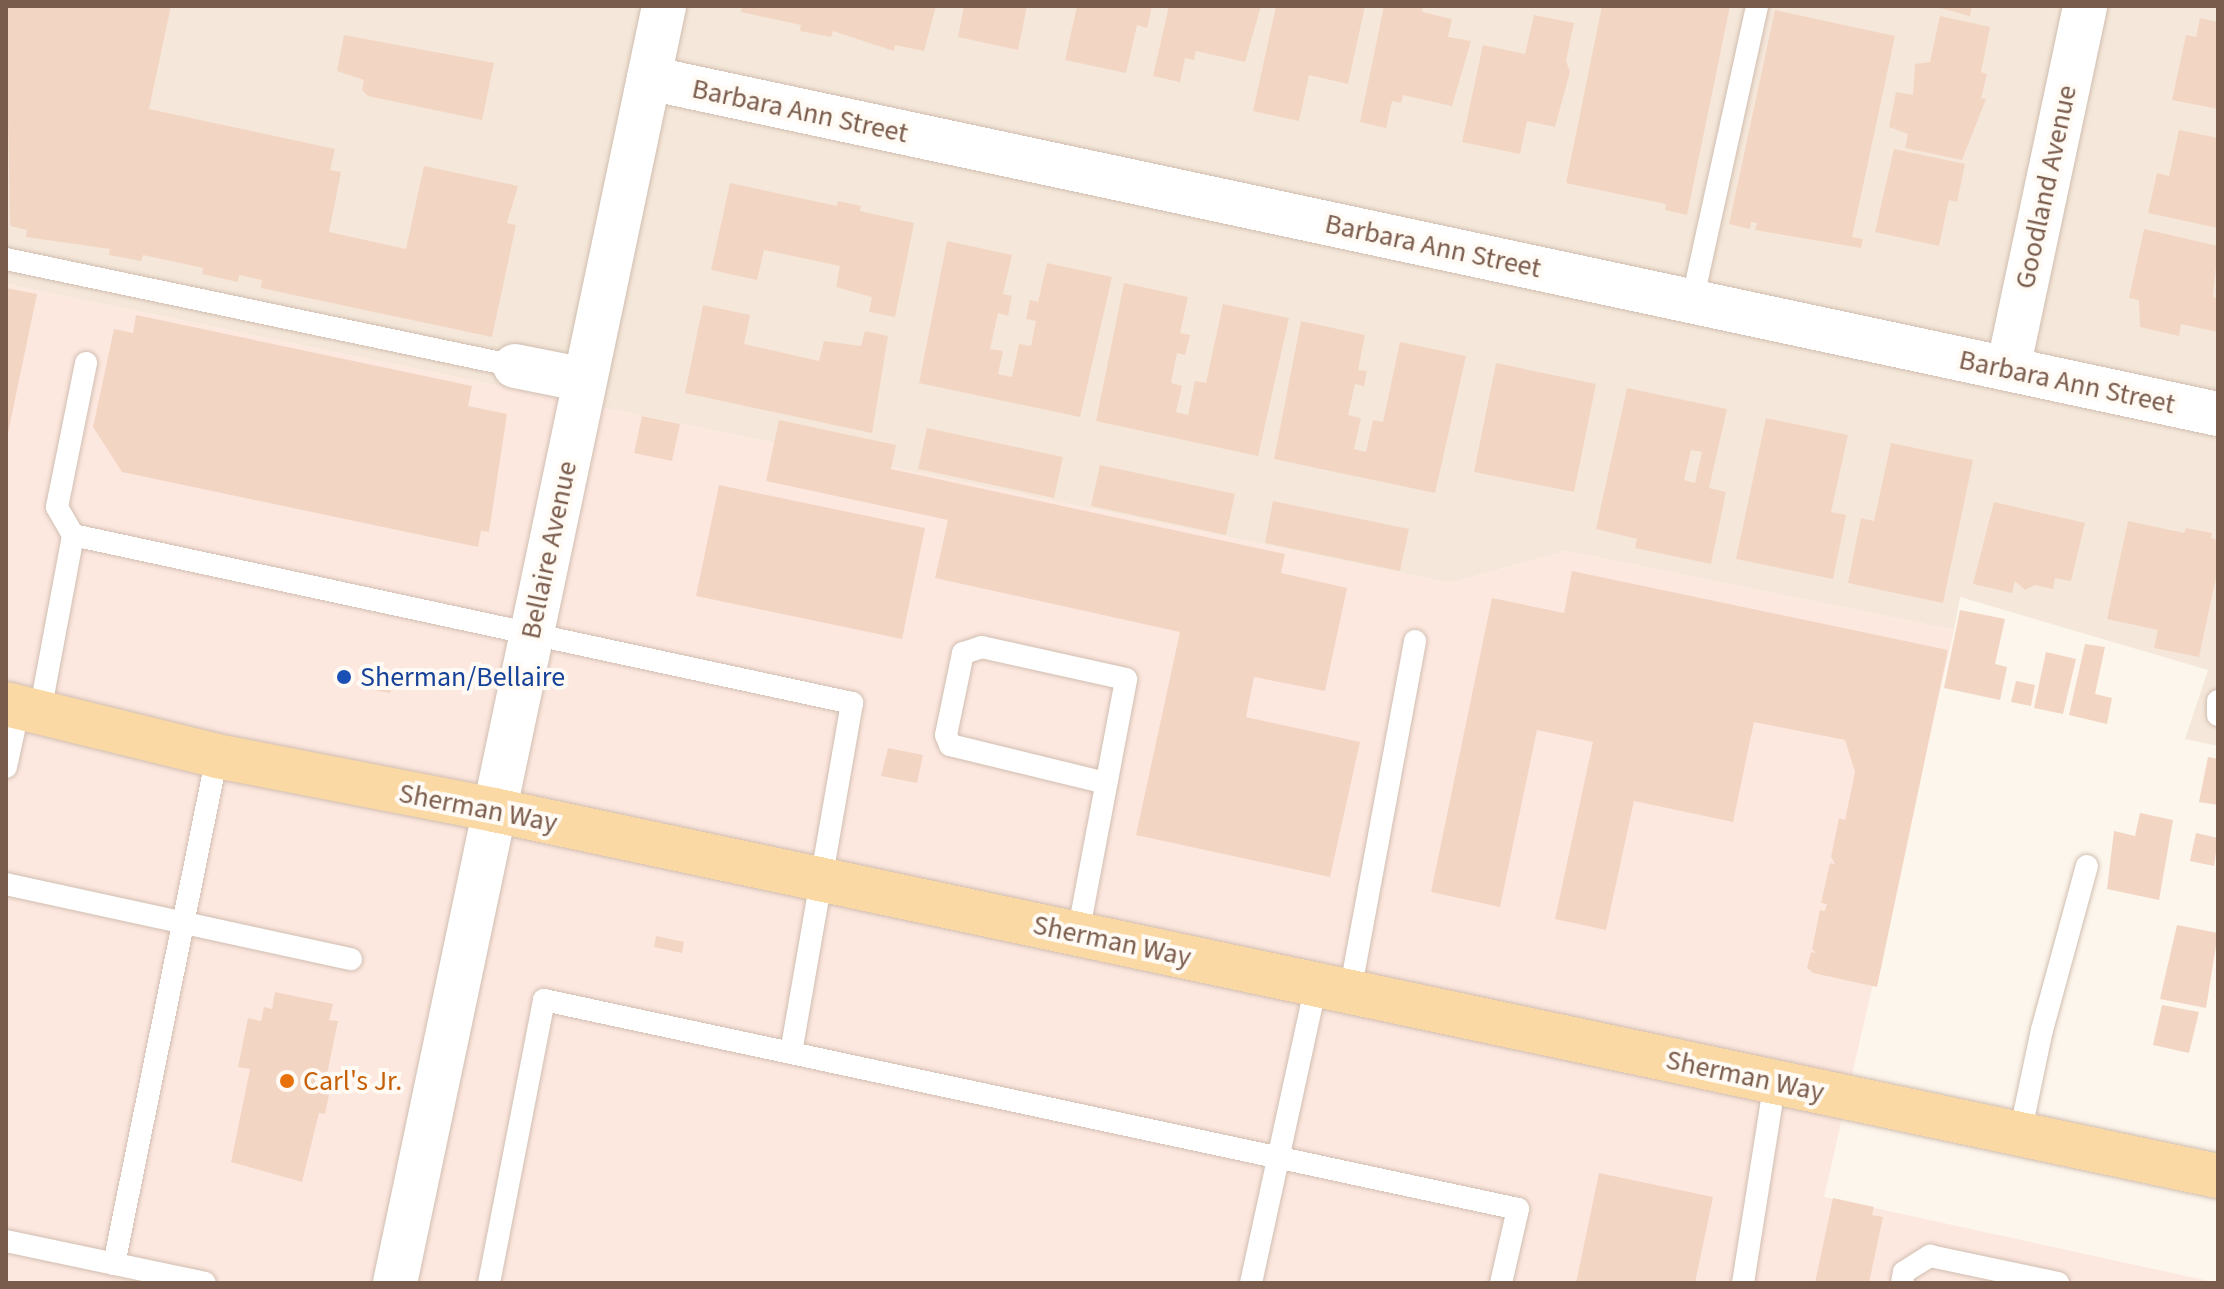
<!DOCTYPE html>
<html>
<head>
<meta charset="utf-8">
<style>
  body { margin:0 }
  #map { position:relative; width:2224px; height:1289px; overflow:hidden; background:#fdf6ec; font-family:"Source Sans 3",sans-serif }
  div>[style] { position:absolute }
  .residential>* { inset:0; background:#f5e8da }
  .commercial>* { inset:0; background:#fde8e0 }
  .building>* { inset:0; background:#f3d5c3 }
  .roads { filter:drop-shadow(0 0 2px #d1beb0) drop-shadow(0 0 2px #d1beb0) }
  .service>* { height:22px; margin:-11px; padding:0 11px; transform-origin:11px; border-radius:11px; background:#fff }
  .minor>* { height:44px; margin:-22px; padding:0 22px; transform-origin:22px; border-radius:22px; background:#fff }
  .tertiary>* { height:44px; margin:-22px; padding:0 22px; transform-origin:22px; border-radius:22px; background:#fff }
  .primary>* { height:44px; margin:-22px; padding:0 22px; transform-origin:22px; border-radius:22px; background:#fbd9a5 }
  .dots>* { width:22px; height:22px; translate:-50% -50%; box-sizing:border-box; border:4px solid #fffaf3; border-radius:50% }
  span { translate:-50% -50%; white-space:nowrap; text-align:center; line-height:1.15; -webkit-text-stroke:8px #fffaf3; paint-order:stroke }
  .street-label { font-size:28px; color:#7a5c4d }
  .transit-label { font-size:28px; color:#164399 }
  .left { translate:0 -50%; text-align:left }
  .food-label { font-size:28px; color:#c56008 }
  .frame { position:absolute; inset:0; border:8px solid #7a5c4d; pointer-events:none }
</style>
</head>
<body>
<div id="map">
  <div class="residential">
    <div style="clip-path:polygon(6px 6px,2218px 6px,2218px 746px,2185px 739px,2208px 670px,1960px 597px,1954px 630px,1566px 551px,1450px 583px,6px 284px)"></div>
  </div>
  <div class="commercial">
    <div style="clip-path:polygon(6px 284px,1450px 583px,1566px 551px,1954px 630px,1824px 1197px,2218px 1283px,6px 1283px)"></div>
  </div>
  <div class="building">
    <div style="clip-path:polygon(6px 6px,171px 6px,149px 109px,335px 149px,330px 170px,341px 172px,329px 232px,406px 249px,424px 166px,518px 186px,507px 223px,516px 225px,492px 337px,261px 288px,262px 280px,239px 275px,238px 282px,202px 274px,203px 268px,143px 255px,141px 261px,109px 255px,110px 249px,26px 237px,27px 230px,10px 226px)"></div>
    <div style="clip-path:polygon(742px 6px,936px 6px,924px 51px,895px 45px,894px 51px,833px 31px,831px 37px,800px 31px,801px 25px,741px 12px)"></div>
    <div style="clip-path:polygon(964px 6px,1027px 6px,1018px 50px,958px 37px)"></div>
    <div style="clip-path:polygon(1077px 6px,1152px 6px,1147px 28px,1137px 25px,1126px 73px,1065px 60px)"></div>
    <div style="clip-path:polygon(1169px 6px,1261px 6px,1245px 62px,1196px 51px,1194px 60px,1185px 58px,1180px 82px,1153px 76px)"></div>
    <div style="clip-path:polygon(1276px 6px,1365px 6px,1348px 84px,1309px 75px,1299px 121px,1253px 111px)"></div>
    <div style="clip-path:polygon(1384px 6px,1423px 6px,1422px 12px,1452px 19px,1448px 37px,1471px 41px,1452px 106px,1403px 95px,1401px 103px,1392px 101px,1386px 128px,1360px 122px)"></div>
    <div style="clip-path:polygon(1602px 6px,1730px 6px,1687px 215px,1665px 210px,1666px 204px,1566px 183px)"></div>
    <div style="clip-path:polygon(1932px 6px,1972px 6px,1970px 16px)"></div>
    <div style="clip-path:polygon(1775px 10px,1895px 36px,1852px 237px,1863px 239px,1861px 248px,1755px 230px,1757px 223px,1751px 222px,1750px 229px,1729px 224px)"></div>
    <div style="clip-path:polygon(1534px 15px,1574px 23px,1566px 61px,1570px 72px,1555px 127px,1527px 121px,1520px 154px,1462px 142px,1483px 45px,1525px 54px)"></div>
    <div style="clip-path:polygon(1940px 16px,1990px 27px,1981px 72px,1987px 74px,1981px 98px,1986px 99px,1962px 160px,1905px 148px,1908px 134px,1889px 127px,1896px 92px,1913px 95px,1915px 64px,1930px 62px)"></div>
    <div style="clip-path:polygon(2200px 18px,2218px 22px,2218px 109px,2172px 100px,2186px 35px,2196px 37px)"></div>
    <div style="clip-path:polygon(344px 35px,494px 63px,482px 120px,368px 96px,362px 90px,364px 80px,337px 71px)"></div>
    <div style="clip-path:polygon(2179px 130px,2218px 138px,2218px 228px,2148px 213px,2157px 173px,2169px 176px)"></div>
    <div style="clip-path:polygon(1894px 149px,1965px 164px,1957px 202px,1949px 200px,1939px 246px,1875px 232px)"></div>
    <div style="clip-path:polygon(730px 183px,837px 206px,838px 201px,861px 206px,860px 211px,914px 223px,895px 317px,869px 312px,872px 297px,836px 287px,840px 266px,764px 250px,757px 280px,711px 270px)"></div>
    <div style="clip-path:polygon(2144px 229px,2218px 246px,2213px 297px,2218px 298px,2218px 332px,2181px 324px,2179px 336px,2140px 327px,2139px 300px,2129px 298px)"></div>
    <div style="clip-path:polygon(947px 241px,1012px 255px,1003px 294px,1012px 296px,1008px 316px,998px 313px,990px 349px,1003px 351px,998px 374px,1012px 377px,1019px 344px,1031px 346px,1036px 321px,1026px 319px,1030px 300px,1038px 302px,1047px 263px,1112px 277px,1080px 417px,919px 383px)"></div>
    <div style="clip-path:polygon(1124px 283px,1188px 297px,1180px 333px,1190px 335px,1185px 355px,1177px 353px,1171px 383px,1182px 386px,1176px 412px,1188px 415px,1195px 381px,1206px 383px,1223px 304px,1289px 318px,1258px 456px,1096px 421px)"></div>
    <div style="clip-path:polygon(6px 288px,37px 294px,7px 438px,6px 438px)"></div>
    <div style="clip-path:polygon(703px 305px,750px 315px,744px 344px,819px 361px,824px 341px,861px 346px,865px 331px,888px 336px,872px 433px,685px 393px)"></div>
    <div style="clip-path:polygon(136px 315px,472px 386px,468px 406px,507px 414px,489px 532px,481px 531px,478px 547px,122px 472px,93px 427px,114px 329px,133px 333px)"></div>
    <div style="clip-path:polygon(1301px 321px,1365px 335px,1358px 370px,1367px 371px,1364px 386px,1355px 384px,1348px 415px,1361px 418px,1354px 449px,1366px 452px,1373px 420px,1383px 422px,1400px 342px,1466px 356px,1435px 493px,1274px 459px)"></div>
    <div style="clip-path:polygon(1496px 363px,1596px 384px,1574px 492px,1474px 472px)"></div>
    <div style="clip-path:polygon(evenodd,1627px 388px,1727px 409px,1709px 488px,1726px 492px,1711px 564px,1635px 548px,1637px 539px,1596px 529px,1627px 388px,1691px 450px,1702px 452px,1695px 483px,1684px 480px,1691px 450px)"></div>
    <div style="clip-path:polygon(642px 416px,680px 424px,672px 461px,634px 453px)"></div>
    <div style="clip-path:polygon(1766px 418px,1848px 435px,1831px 512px,1846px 515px,1833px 579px,1736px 559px)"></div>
    <div style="clip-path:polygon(779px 420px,896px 445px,891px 469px,1285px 554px,1281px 573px,1347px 588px,1325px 691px,1254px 677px,1246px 717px,1360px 742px,1330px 877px,1136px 835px,1180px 632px,935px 578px,948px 520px,766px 481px)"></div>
    <div style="clip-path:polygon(927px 428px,1063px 457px,1054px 498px,918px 469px)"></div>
    <div style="clip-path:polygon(1891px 443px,1973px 460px,1943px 603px,1848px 583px,1861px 518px,1874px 521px)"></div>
    <div style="clip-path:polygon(1100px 465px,1235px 494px,1226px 535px,1091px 506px)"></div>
    <div style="clip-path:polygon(719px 485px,925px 528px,902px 639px,696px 596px)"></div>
    <div style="clip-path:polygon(1273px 501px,1409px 529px,1400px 571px,1265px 543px)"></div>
    <div style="clip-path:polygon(1994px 502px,2085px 523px,2071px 581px,2055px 578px,2053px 589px,2035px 585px,2025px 590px,2015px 581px,2012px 593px,1973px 584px)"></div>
    <div style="clip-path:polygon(2128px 521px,2184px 533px,2186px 528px,2212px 533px,2211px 538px,2218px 540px,2218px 568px,2199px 657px,2154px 648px,2158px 630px,2107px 619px)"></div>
    <div style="clip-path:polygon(1572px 571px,1948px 650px,1877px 987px,1813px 973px,1807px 968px,1811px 952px,1816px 953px,1812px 949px,1820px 910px,1825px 911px,1827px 904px,1821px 903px,1830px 863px,1835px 864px,1831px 857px,1839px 818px,1845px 820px,1855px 772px,1845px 740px,1754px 722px,1733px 822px,1634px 801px,1606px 930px,1555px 919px,1593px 742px,1537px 730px,1500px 907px,1431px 892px,1492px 598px,1564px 613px)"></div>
    <div style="clip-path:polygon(1960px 610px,2005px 619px,1995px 664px,2007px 667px,2000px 700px,1944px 688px)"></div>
    <div style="clip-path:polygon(2085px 644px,2105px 647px,2095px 694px,2112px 698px,2107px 724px,2069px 715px)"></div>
    <div style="clip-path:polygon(2046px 652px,2076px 659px,2063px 714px,2034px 708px)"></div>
    <div style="clip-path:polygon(365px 677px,393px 682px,390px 693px,363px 688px)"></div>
    <div style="clip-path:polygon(2016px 681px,2035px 685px,2031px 706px,2011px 702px)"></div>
    <div style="clip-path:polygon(888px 748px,923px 755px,917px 783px,881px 776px)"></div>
    <div style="clip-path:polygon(2208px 757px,2218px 759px,2218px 805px,2199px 802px)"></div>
    <div style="clip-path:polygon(2140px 813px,2173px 820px,2159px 900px,2107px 889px,2114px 831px,2135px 836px)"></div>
    <div style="clip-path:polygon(2196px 833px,2218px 838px,2214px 866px,2190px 861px)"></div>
    <div style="clip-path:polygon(2177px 925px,2218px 933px,2206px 1008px,2160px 999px)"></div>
    <div style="clip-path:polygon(656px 936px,684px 942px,682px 953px,654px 947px)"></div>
    <div style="clip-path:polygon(275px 992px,333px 1004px,329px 1020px,338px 1021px,323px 1094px,329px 1095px,325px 1114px,319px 1113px,302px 1182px,231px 1162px,250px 1069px,238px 1067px,248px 1018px,261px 1021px,264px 1007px,272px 1009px)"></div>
    <div style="clip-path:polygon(2162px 1005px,2199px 1012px,2189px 1053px,2153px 1045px)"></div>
    <div style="clip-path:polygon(1599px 1173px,1713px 1197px,1695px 1283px,1576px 1283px)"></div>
    <div style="clip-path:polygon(1833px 1198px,1874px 1207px,1872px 1215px,1883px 1217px,1869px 1283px,1815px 1283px)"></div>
  </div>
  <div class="roads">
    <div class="service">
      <div style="left:6px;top:259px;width:520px;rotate:11.87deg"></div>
      <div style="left:1692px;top:302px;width:303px;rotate:-77.6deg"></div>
      <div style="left:73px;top:535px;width:32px;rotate:-120deg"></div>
      <div style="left:57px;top:507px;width:147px;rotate:-78.6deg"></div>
      <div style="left:2218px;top:701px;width:14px;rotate:90deg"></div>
      <div style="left:40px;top:712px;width:180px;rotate:-79.4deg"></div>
      <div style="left:73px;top:535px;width:797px;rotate:12.17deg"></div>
      <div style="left:852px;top:703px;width:355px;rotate:99.9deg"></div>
      <div style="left:6px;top:767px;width:61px;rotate:-77.8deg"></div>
      <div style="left:6px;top:884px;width:353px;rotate:12.3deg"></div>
      <div style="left:1078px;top:934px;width:259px;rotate:-79.3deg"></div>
      <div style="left:1126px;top:679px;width:148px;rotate:-167.5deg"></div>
      <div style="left:982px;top:647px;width:20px;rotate:162deg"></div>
      <div style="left:963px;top:653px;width:84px;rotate:101.7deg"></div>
      <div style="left:946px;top:735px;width:11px;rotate:68deg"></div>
      <div style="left:950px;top:745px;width:161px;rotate:13.7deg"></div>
      <div style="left:1350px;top:992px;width:357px;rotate:-79.5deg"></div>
      <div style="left:2020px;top:1134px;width:106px;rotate:-78.1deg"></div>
      <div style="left:2042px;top:1030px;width:170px;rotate:-74.7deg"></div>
      <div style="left:6px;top:1241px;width:203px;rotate:11.9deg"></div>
      <div style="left:114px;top:1264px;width:518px;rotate:-78.54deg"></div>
      <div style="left:489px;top:1283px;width:288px;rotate:-79deg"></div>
      <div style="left:544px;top:1000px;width:996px;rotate:12.11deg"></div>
      <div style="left:1518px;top:1209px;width:76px;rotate:102.9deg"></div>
      <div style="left:1251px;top:1283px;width:305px;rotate:-77.7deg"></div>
      <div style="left:1743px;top:1283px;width:204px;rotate:-81deg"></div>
      <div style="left:1902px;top:1283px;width:11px;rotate:-80deg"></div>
      <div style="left:1904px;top:1272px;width:31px;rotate:-32deg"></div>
      <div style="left:1930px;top:1256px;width:131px;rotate:11.9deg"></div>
    </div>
    <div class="minor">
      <div style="left:649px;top:78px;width:1605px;rotate:12.09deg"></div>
      <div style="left:515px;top:366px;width:71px;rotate:11.3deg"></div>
      <div style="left:2008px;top:369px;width:371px;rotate:-78deg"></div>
    </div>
    <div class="tertiary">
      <div style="left:395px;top:1283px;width:1305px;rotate:-78.1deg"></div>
    </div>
    <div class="primary">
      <div style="left:6px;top:704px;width:217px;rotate:13.8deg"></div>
      <div style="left:217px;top:756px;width:282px;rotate:11deg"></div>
      <div style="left:494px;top:810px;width:1762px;rotate:11.99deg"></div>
    </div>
  </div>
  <div class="dots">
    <div style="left:344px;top:677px;background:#1a4fb4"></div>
    <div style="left:287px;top:1081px;background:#e8710a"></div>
  </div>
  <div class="street-label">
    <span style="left:800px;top:111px;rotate:12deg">Barbara Ann Street</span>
    <span style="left:2046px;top:187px;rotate:-78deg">Goodland Avenue</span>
    <span style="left:1433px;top:246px;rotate:12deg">Barbara Ann Street</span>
    <span style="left:2067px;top:382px;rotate:12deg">Barbara Ann Street</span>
    <span style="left:549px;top:550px;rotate:-78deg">Bellaire Avenue</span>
    <span style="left:478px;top:808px;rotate:11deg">Sherman Way</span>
    <span style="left:1112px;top:941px;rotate:12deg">Sherman Way</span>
    <span style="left:1745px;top:1076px;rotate:12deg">Sherman Way</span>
  </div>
  <div class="transit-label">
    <span class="left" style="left:360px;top:677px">Sherman/Bellaire</span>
  </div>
  <div class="food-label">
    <span class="left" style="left:303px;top:1081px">Carl's Jr.</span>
  </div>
  <div class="frame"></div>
</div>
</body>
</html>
